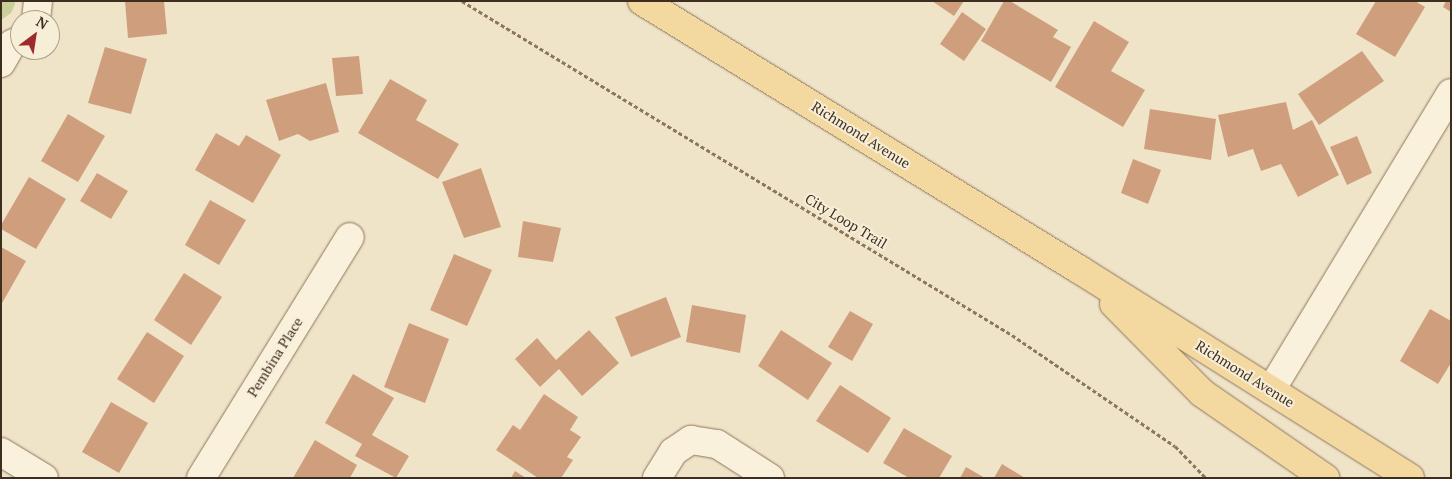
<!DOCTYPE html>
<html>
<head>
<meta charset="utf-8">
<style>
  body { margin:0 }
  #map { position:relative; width:1452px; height:479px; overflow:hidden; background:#f0e4c8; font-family:"PT Serif",serif }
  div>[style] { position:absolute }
  .green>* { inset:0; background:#c9cf9b }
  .building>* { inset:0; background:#cf9f7d }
  .path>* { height:3px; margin-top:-1.5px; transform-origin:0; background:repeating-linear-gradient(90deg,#8d765c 0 4px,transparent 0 6.5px) }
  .roads { filter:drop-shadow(0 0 1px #8d765c) drop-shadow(0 0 1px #8d765c) }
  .minor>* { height:28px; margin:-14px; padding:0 14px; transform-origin:14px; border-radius:14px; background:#faf1dc }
  .major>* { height:28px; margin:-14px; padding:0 14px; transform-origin:14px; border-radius:14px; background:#f3d9a0 }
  span { translate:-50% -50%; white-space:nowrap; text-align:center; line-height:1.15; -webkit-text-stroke:4px #f7eed8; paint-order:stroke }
  .street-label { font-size:14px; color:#3d2e20 }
  .frame { position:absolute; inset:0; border:2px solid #3d2e20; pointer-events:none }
  .north { position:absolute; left:10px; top:10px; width:50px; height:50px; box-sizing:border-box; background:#f7eed8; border:1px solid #ada18e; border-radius:50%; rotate:31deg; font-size:14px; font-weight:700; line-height:20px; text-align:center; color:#3d2e20 }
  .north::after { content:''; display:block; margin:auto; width:18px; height:22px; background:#9e2a2b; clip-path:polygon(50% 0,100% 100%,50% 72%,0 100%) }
</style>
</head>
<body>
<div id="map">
  <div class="green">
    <div style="clip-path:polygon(1px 1px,15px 1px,15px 4px,11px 13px,1px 20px)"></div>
  </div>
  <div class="building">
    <div style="clip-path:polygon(125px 1px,164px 1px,167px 34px,128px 38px)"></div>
    <div style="clip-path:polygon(932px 1px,964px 1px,954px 16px)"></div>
    <div style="clip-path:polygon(1004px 1px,1010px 1px,1058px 30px,1053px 37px,1071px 47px,1051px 82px,981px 41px)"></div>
    <div style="clip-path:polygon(1376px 1px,1415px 1px,1425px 7px,1395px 57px,1356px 34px)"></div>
    <div style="clip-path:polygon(1446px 1px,1451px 1px,1451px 12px,1443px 7px)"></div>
    <div style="clip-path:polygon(962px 12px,986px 29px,964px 61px,940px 44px)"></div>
    <div style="clip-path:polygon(1094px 21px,1129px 42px,1111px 71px,1145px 90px,1123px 127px,1055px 87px)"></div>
    <div style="clip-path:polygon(105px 47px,147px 59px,131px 114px,88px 103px)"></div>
    <div style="clip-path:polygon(1362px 51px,1384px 81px,1319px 125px,1298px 94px)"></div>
    <div style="clip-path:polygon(359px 56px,363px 94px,336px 96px,332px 58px)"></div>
    <div style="clip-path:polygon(390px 79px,427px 100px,416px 120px,459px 144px,438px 179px,358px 133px)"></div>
    <div style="clip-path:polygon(326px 83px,339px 132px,310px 141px,298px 134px,279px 141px,266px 100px)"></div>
    <div style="clip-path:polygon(1286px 102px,1293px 130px,1312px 120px,1339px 175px,1298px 197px,1281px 164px,1261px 171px,1253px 149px,1228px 157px,1218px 115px)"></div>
    <div style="clip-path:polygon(1150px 109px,1216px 119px,1211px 160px,1144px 149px)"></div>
    <div style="clip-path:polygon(68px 114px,105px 136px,78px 182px,41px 161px)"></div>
    <div style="clip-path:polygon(216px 133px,239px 146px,246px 135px,281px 155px,253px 203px,195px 170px)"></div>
    <div style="clip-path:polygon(1357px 136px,1372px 173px,1347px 185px,1330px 147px)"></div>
    <div style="clip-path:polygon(1133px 159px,1161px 170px,1148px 204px,1121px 193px)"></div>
    <div style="clip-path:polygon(481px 168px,501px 227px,464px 238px,442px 182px)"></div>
    <div style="clip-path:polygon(97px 173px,128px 191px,111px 219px,80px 201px)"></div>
    <div style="clip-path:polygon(29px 177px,66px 199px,36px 249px,1px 229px,1px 225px)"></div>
    <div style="clip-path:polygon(210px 200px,246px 220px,219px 265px,185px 245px)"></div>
    <div style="clip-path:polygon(523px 221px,561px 228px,553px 262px,518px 257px)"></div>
    <div style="clip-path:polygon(1px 247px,26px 261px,1px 305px)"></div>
    <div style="clip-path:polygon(454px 254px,492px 270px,467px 326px,430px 310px)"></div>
    <div style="clip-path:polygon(184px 273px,222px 297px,191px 345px,154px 320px)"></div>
    <div style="clip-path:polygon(666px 297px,681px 337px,631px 357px,615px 317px)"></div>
    <div style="clip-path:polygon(692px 305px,746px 315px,740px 353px,686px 342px)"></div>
    <div style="clip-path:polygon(1430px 309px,1451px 321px,1451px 363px,1438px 384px,1400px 361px)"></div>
    <div style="clip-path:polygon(850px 311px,873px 324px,852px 361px,828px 347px)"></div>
    <div style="clip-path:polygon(409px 323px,449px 339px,425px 403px,384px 387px)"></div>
    <div style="clip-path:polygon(589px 330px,619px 363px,582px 396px,559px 369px,540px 387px,515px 359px,537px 338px,556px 360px)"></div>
    <div style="clip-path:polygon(781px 330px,832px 363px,808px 400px,758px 366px)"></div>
    <div style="clip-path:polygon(147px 332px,184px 356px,154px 403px,117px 379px)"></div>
    <div style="clip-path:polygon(353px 374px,394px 398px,372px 435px,409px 456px,396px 478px,355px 456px,362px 444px,325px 423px)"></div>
    <div style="clip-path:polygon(840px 385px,891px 418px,868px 453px,816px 421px)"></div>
    <div style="clip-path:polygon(544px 394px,578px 417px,570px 430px,581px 437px,567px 457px,573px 460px,561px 478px,538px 478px,496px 450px,513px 425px,520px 430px)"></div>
    <div style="clip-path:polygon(111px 402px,148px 423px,119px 473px,82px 452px)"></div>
    <div style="clip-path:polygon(904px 428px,952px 456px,939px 478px,909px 478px,883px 463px)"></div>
    <div style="clip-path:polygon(315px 440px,357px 465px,350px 478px,293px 478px)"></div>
    <div style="clip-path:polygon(1002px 464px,1025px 478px,994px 478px)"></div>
    <div style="clip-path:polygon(966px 467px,985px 478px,960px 478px)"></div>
    <div style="clip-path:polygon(515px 471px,526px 478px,511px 478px)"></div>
  </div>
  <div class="path">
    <div style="left:462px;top:1px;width:643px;rotate:31.27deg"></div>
    <div style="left:1012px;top:335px;width:197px;rotate:34.3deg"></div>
    <div style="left:1175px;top:446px;width:45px;rotate:45.9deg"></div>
  </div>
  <div class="roads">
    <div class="minor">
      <div style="left:36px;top:20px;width:19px;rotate:-84deg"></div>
      <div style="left:1px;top:63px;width:22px;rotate:-60deg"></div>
      <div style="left:12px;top:44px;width:9px;rotate:-27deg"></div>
      <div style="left:1271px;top:390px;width:347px;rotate:-58.8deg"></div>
      <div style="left:1px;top:452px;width:50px;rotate:31.2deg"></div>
      <div style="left:201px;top:478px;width:283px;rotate:-58.3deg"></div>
      <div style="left:657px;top:478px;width:31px;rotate:-58deg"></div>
      <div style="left:673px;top:452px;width:22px;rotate:-34deg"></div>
      <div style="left:691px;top:440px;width:26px;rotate:9deg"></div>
      <div style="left:717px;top:444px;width:63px;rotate:32.7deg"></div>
    </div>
    <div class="major">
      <div style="left:642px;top:1px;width:514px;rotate:31.56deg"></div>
      <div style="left:1080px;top:270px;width:390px;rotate:32.2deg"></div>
      <div style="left:1114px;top:304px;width:125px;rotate:45.3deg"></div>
      <div style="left:1202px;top:393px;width:150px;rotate:34.6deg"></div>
    </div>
  </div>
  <div class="street-label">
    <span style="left:861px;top:135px;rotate:32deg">Richmond Avenue</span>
    <span style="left:846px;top:221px;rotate:31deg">City Loop Trail</span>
    <span style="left:275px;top:357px;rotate:-58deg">Pembina Place</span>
    <span style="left:1245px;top:374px;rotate:32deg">Richmond Avenue</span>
  </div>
  <div class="frame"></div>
  <div class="north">N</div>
</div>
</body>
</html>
